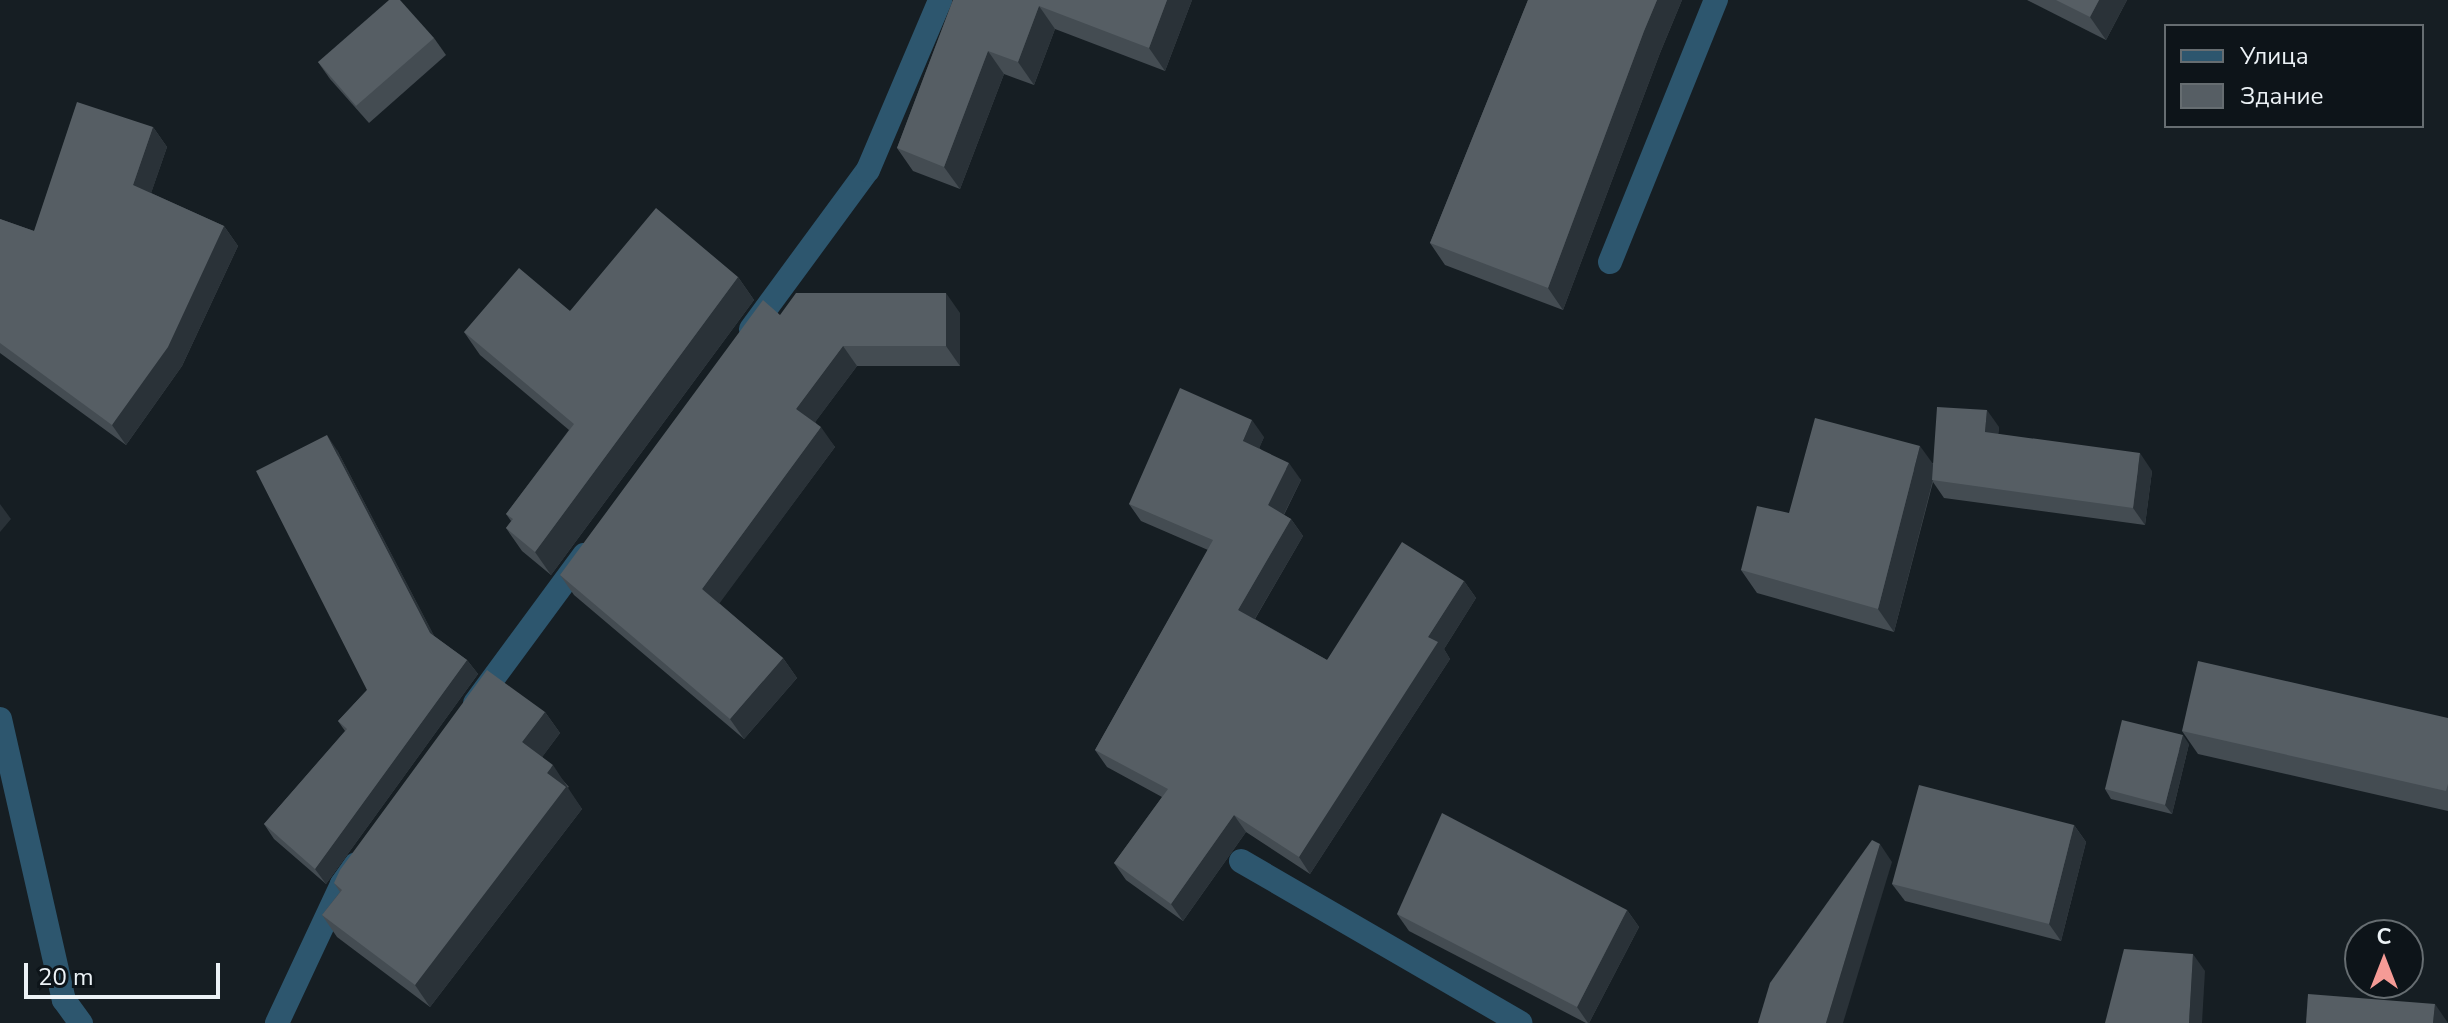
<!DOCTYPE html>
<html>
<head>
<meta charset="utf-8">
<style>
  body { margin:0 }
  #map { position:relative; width:2448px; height:1023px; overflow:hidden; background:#161e23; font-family:"Nunito Sans",sans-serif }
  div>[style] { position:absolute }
  .minor>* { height:24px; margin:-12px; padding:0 12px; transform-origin:12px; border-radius:12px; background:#2d566e }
  .wall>* { inset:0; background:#444c52 }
  .shaded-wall>* { inset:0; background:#2a3238 }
  .building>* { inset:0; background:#565e64 }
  span { translate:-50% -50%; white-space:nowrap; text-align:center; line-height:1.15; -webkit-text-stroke:6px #0d1419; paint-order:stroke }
  .legend { position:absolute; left:2164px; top:24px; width:260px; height:104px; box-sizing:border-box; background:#0d1419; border:2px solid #666d71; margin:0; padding:10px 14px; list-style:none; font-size:24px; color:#ecf2f6 }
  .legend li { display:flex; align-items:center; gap:16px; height:40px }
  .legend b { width:40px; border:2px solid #666d71 }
  .north { position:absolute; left:2344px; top:919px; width:80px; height:80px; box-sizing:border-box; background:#0d1419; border:2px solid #666d71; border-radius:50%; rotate:0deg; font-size:22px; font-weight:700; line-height:32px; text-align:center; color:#ecf2f6 }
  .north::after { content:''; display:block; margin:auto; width:28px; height:36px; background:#f59b96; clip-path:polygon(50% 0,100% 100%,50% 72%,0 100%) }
  .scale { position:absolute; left:24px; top:963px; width:196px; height:36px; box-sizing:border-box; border:4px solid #ecf2f6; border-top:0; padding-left:10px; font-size:24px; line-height:28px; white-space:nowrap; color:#ecf2f6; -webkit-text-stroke:6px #0d1419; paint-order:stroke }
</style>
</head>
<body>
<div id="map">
  <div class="minor">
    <div style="left:1610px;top:262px;width:283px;rotate:-68deg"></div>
    <div style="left:751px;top:329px;width:197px;rotate:-53.7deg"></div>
    <div style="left:868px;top:170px;width:185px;rotate:-67deg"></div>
    <div style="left:475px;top:703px;width:184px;rotate:-53.6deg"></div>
    <div style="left:0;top:719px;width:288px;rotate:77.2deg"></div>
    <div style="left:64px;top:1000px;width:29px;rotate:54deg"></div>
    <div style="left:1241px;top:861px;width:323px;rotate:30.1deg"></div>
    <div style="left:277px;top:1023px;width:153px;rotate:-64.9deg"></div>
    <div style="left:342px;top:884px;width:24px;rotate:-55deg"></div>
  </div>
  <div class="wall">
    <div style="clip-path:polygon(953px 0,1192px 0,1165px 71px,1055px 29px,1034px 85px,1004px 74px,960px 189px,913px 171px,897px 148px)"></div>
    <div style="clip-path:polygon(1528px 0,1682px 0,1660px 53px,1563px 310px,1445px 265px,1430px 243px)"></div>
    <div style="clip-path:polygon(2027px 0,2127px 0,2106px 40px)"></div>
    <div style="clip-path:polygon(434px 38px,446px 55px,369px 123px,330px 79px,318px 62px)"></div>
    <div style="clip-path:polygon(153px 127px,167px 147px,151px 193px,224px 226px,238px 246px,182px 366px,126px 445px,0 353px,0 219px,34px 231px)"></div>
    <div style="clip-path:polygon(738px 277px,754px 300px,551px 575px,522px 551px,506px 528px,511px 521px,506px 514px,569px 430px,480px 355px,464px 332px)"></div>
    <div style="clip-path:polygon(960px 313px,960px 366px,857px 366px,815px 422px,835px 447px,719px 603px,783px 658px,797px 678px,744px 739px,574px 595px,560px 575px,780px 315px)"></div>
    <div style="clip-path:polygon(1999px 427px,1998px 434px,2152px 471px,2145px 525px,1944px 498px,1933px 482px,1894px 632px,1757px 593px,1741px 570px,1789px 513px,1933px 463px)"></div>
    <div style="clip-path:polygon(1264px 437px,1259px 448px,1301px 480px,1284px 515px,1291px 519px,1303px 536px,1255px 619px,1327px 660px,1464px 581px,1476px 598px,1444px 649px,1450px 659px,1310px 874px,1246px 832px,1183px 921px,1126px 880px,1114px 863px,1162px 797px,1107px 767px,1095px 750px,1208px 550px,1141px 521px,1129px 504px)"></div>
    <div style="clip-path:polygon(337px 450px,434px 636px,467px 660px,478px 674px,326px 884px,274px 839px,264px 824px,345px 731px,338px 721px,367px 690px)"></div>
    <div style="clip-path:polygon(545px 712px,560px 733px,542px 757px,569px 787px,567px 788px,582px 809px,430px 1007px,337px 937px,322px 915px,340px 892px,334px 883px)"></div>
    <div style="clip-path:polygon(2448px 718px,2448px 811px,2198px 754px,2182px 731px)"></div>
    <div style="clip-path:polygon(2189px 744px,2172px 814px,2111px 799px,2105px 789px)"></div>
    <div style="clip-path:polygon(2074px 825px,2086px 842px,2061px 941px,1905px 901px,1892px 884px)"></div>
    <div style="clip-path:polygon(1627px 910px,1639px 927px,1589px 1023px,1586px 1023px,1409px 931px,1397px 914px)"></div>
  </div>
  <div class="shaded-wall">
    <div style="clip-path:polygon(1167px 0,1192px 0,1165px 71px,1149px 48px)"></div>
    <div style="clip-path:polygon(1657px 0,1682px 0,1660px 53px,1563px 310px,1548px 288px,1644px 31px)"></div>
    <div style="clip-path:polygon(2099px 0,2127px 0,2106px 40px,2090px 17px)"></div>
    <div style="clip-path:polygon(1039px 6px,1055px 29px,1034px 85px,1018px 62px)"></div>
    <div style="clip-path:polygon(988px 51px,1004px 74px,960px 189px,944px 167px)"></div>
    <div style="clip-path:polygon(153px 127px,167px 147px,147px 205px,133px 185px)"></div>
    <div style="clip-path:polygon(224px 226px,238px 246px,182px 366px,126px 445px,112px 425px)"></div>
    <div style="clip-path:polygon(738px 277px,754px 300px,551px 575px,535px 552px)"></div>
    <div style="clip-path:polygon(946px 293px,960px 313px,960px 366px,946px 346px)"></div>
    <div style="clip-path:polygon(843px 346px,857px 366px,810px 429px,796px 409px)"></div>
    <div style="clip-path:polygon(1987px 410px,1999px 427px,1997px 449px,1985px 432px)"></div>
    <div style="clip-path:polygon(1252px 420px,1264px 437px,1255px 458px,1243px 441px)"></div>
    <div style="clip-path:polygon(821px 427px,835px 447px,716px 608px,702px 589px)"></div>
    <div style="clip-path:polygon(327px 435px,337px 450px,440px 647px,430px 633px)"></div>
    <div style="clip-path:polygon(1920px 446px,1936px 468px,1894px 632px,1878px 609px)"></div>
    <div style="clip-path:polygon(2140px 453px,2152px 471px,2145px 525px,2133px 508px)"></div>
    <div style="clip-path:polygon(1289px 463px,1301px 480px,1280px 522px,1268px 505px)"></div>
    <div style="clip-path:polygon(0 504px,11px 519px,0 532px)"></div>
    <div style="clip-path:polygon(1291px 519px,1303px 536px,1250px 627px,1238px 610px)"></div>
    <div style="clip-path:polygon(1464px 581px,1476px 598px,1444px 649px,1450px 659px,1310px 874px,1299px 857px,1428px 637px)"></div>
    <div style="clip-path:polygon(783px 658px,797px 678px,744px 739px,730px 719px)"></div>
    <div style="clip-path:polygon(467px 660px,478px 674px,326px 884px,315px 869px)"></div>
    <div style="clip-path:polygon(545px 712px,560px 733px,537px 764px,522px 742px)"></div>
    <div style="clip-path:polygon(2183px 735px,2189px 744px,2172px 814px,2165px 805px)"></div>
    <div style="clip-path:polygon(553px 765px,582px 809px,430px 1007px,415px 985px,547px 773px)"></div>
    <div style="clip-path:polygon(1234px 815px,1246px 832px,1183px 921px,1171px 904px)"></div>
    <div style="clip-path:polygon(2074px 825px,2086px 842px,2061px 941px,2049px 924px)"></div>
    <div style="clip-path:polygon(1880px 844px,1892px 862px,1843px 1023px,1826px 1023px)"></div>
    <div style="clip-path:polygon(1627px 910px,1639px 927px,1589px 1023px,1588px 1023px,1577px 1007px)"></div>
    <div style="clip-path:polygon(2193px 954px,2205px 971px,2202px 1023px,2189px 1023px)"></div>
    <div style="clip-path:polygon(2435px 1004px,2448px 1023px,2433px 1023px)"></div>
  </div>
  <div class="building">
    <div style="clip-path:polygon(389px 0,400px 0,434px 38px,356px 106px,318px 62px)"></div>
    <div style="clip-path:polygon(953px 0,1167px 0,1149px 48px,1039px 6px,1018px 62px,988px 51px,944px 167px,897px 148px)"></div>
    <div style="clip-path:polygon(1528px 0,1657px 0,1644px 31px,1548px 288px,1430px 243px)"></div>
    <div style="clip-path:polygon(2056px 0,2099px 0,2090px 17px)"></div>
    <div style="clip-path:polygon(77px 102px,153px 127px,133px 185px,224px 226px,168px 347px,112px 425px,0 343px,0 219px,34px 231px)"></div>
    <div style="clip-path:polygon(656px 208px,738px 277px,535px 552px,506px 528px,513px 519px,506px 514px,574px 424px,464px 332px,519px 268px,570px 311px)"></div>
    <div style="clip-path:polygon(796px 293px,946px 293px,946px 346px,843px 346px,796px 409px,821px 427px,702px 589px,783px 658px,730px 719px,560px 575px,763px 300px,780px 315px)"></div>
    <div style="clip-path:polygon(1180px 388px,1252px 420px,1243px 441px,1289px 463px,1268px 505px,1291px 519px,1238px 610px,1327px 660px,1402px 542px,1464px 581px,1428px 637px,1438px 642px,1299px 857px,1234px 815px,1171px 904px,1114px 863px,1168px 789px,1095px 750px,1213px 540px,1129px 504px)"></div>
    <div style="clip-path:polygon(1937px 407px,1987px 410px,1985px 432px,2140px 453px,2133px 508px,1932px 480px)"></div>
    <div style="clip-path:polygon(1815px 418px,1920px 446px,1878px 609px,1741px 570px,1757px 506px,1789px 513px)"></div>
    <div style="clip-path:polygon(327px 435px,430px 633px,467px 660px,315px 869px,264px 824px,347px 729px,338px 721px,367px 690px,256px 471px)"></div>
    <div style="clip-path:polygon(2198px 661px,2448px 718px,2448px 784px,2446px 791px,2182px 731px)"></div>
    <div style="clip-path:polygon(487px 670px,545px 712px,522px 742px,553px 765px,547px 773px,566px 787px,415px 985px,322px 915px,342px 890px,334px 883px,340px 870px)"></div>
    <div style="clip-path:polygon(2122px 720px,2183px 735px,2165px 805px,2105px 789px)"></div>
    <div style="clip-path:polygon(1919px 785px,2074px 825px,2049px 924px,1892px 884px)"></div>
    <div style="clip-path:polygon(1442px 813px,1627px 910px,1577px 1007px,1397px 914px)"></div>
    <div style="clip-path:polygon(1872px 840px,1880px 844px,1826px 1023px,1758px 1023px,1770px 983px)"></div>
    <div style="clip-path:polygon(2124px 949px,2193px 954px,2189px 1023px,2105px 1023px)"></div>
    <div style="clip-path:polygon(2308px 994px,2435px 1004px,2433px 1023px,2306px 1023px)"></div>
  </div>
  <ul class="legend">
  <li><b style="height:10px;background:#2d566e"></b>Улица</li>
  <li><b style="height:22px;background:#565e64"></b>Здание</li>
  </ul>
  <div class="north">С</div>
  <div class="scale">20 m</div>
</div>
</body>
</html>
